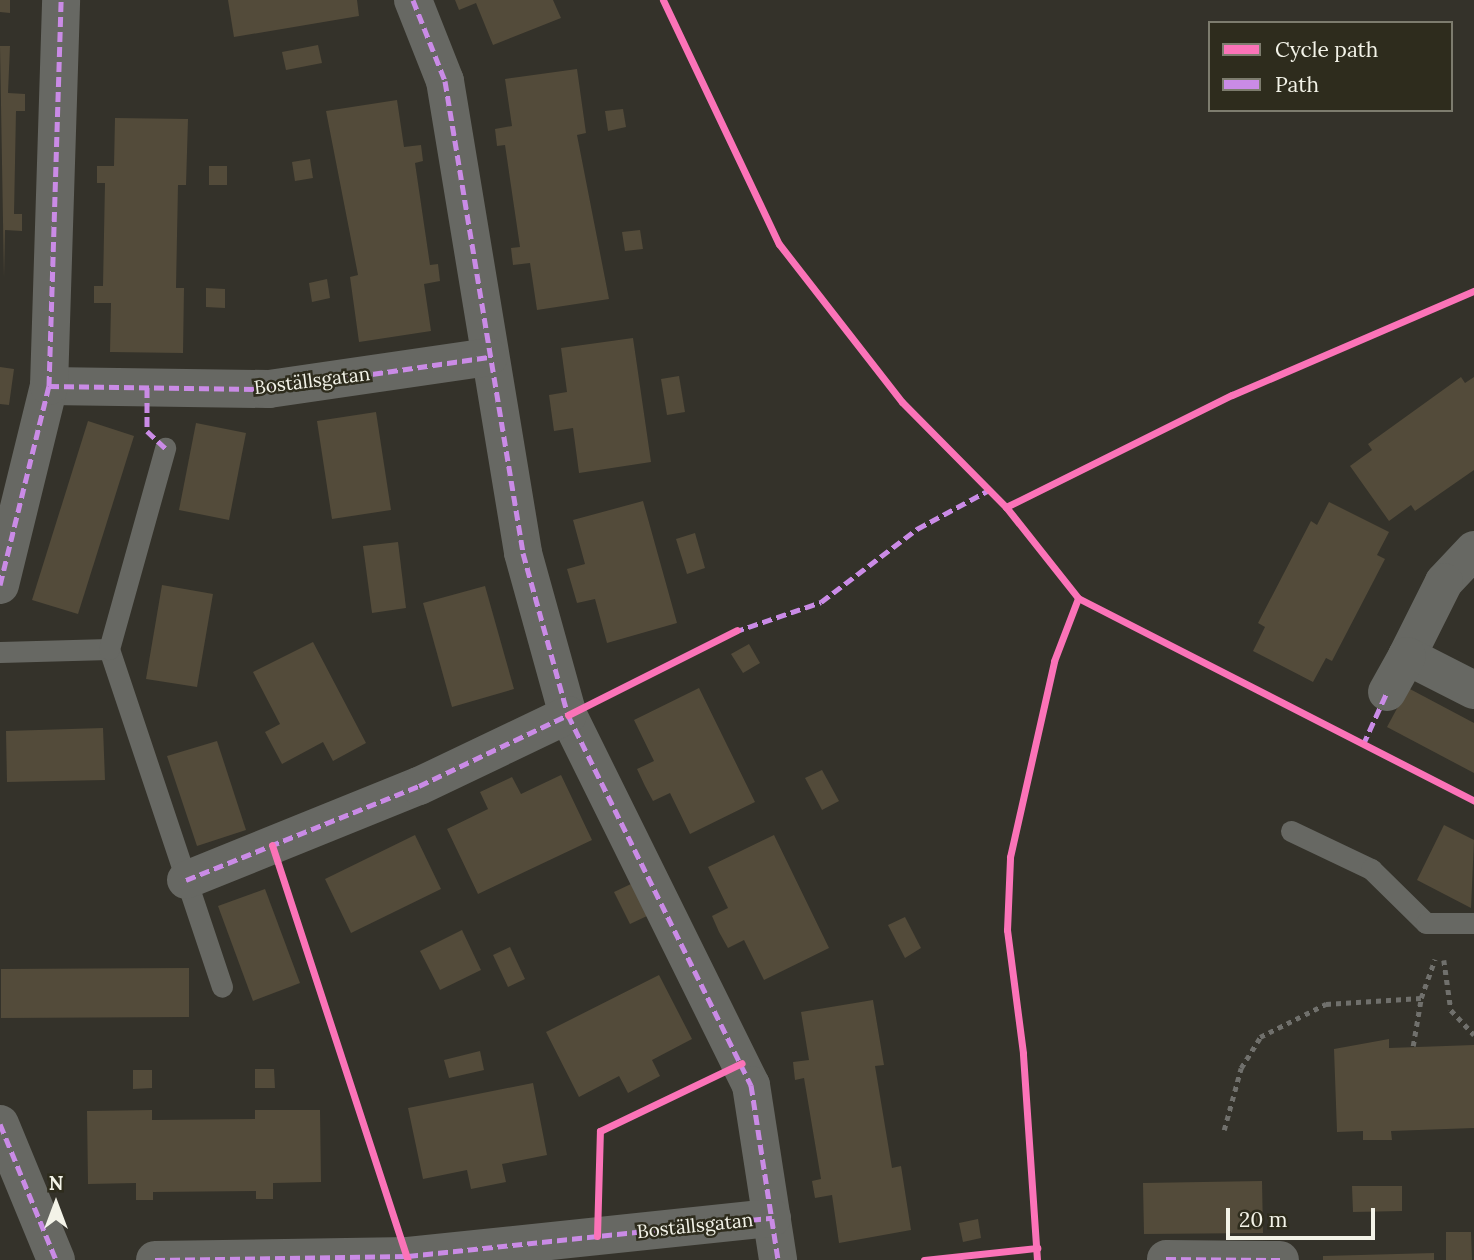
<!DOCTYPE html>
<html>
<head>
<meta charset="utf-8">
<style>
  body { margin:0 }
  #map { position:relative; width:1474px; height:1260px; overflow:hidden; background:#34322a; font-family:Lora,serif }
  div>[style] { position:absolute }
  .building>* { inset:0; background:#534b3a }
  .path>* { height:4.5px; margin-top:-2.25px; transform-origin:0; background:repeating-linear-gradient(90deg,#70706c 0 5px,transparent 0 10px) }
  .lane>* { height:21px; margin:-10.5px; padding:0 10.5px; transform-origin:10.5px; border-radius:10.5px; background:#676863 }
  .street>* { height:38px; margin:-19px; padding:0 19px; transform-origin:19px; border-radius:19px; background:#676863 }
  .quiet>* { height:5px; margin-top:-2.5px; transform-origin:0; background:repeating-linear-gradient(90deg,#ca8be6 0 10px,transparent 0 15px) }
  .cycleway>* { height:7px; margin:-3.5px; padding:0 3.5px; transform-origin:3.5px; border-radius:3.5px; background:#fb73b8 }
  span { translate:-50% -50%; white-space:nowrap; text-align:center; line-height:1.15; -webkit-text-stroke:5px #2e2c1d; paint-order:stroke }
  .street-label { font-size:19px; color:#f3f3e8 }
  .legend { position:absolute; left:1208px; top:21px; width:245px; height:91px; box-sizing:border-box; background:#2e2c1d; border:2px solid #7d7c6e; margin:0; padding:9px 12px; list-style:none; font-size:21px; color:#f3f3e8 }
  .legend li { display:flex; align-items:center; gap:14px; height:35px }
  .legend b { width:35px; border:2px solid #7d7c6e }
  .north { position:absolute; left:21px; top:1169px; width:70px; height:70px; -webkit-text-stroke:5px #2e2c1d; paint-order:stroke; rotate:0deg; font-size:19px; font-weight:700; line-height:28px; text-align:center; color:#f3f3e8 }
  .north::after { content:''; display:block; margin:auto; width:24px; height:32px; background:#f3f3e8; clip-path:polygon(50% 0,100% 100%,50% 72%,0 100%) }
  .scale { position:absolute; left:1226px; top:1208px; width:149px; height:32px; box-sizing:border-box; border:4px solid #f3f3e8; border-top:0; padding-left:9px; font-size:21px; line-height:24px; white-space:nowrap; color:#f3f3e8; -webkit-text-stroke:5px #2e2c1d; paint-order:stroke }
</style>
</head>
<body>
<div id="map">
  <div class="building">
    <div style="clip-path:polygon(0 0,10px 0,10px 13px,0 12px)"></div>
    <div style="clip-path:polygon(228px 0,357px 0,359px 16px,234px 37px)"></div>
    <div style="clip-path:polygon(455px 0,553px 0,561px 18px,493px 45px,476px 3px,459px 10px)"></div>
    <div style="clip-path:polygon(318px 45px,322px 63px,286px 70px,282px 52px)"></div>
    <div style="clip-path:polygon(0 46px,10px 46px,8px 93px,25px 94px,25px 111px,16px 111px,14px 214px,22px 214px,22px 231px,5px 230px,4px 279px)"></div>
    <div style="clip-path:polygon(577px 69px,586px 133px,577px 135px,609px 299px,537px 310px,530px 263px,513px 265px,511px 248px,520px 247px,505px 145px,497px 146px,495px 129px,512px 126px,505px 79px)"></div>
    <div style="clip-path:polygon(397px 100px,404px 147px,421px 145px,423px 161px,415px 163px,430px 265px,438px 264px,440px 281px,424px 284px,431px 331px,359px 342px,350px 277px,358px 275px,326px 111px)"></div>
    <div style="clip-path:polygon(623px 109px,626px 127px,608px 131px,605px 111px)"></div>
    <div style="clip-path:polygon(115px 118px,188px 119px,186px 185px,178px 185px,176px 288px,184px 288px,183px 353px,110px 352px,111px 303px,94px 303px,94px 286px,103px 286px,105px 183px,97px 183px,97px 166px,114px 166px)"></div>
    <div style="clip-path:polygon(310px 159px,313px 178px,295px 181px,292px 162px)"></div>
    <div style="clip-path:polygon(209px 166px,227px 166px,227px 185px,209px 185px)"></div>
    <div style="clip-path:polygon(640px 230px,643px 249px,625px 251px,622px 232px)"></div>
    <div style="clip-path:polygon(327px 279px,330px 298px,312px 302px,309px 283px)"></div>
    <div style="clip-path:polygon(206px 288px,225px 289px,225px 308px,206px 307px)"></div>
    <div style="clip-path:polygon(633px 338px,651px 462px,579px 473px,573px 428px,554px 431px,549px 395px,567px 392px,561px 348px)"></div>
    <div style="clip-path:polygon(0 367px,14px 369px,9px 405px,0 404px)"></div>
    <div style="clip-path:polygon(679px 376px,685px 412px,667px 415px,661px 379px)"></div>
    <div style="clip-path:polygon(1461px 377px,1465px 383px,1474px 377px,1474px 470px,1415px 511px,1411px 505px,1389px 521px,1350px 466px,1372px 450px,1368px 444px)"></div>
    <div style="clip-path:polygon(376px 412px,391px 510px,332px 519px,317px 421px)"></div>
    <div style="clip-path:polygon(88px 421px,134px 436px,78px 614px,32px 600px)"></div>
    <div style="clip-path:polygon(196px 423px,246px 433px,229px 520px,179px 510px)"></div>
    <div style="clip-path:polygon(643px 501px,677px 623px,607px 643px,595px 599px,577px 603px,567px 569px,585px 564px,573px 520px)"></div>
    <div style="clip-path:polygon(1329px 502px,1389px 532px,1377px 555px,1385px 559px,1332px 661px,1326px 658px,1313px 682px,1253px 651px,1265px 627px,1258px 623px,1311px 521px,1317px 525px)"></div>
    <div style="clip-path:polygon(695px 533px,705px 568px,687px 574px,676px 539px)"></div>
    <div style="clip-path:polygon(398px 542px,406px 608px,372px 613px,363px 546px)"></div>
    <div style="clip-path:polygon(162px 585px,213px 594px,197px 687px,146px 679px)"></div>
    <div style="clip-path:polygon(485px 586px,514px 689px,452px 707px,423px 603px)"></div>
    <div style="clip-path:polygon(313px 642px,366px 743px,333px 761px,323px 742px,282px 764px,265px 732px,280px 724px,253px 672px)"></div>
    <div style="clip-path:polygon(749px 644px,760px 663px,743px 673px,731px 654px)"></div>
    <div style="clip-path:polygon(699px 688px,755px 802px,690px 834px,670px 793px,653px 801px,645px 786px,637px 769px,654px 761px,634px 720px)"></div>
    <div style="clip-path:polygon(1408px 688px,1474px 723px,1474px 773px,1387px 727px)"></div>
    <div style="clip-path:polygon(103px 728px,105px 780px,7px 782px,6px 731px)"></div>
    <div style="clip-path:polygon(217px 741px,246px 830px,197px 846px,167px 756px)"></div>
    <div style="clip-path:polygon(822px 770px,839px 801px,822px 810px,805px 778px)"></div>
    <div style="clip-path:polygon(561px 775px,592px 840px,478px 894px,447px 829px,488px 809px,480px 792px,512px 777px,521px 794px)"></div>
    <div style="clip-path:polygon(1444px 825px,1474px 840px,1471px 908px,1417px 880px)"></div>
    <div style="clip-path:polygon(415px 835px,441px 889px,351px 933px,325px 879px)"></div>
    <div style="clip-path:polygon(774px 835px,829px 948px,764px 980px,744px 940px,728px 948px,719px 932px,712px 916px,728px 908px,708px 867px)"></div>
    <div style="clip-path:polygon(631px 884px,647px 916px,630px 924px,614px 892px)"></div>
    <div style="clip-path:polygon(265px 889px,300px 983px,253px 1001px,218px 906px)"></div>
    <div style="clip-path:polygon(905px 917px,921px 948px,905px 958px,888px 925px)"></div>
    <div style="clip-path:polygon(462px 930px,481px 970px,440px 990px,420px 951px)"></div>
    <div style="clip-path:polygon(510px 947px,525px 979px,508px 987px,493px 955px)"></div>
    <div style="clip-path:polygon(189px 968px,189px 1017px,1px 1018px,1px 969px)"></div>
    <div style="clip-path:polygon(659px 975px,692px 1039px,652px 1060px,660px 1076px,628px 1093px,619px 1076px,579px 1097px,546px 1032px)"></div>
    <div style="clip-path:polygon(873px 1000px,884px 1065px,875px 1066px,892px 1168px,901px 1166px,911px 1230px,839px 1243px,832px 1195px,815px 1198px,812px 1181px,821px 1179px,804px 1078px,795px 1080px,793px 1062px,809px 1060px,801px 1012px)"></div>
    <div style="clip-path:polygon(1389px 1039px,1389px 1048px,1474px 1045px,1474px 1128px,1391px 1131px,1392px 1140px,1363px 1140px,1363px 1131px,1337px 1132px,1334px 1049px)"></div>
    <div style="clip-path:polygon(480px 1051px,484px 1070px,449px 1078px,444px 1060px)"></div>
    <div style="clip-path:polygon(255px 1069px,274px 1069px,275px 1088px,255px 1088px)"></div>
    <div style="clip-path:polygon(133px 1070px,152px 1070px,152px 1088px,133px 1089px)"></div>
    <div style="clip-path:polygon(533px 1083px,547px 1155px,502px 1164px,506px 1182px,471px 1189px,467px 1170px,423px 1179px,408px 1108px)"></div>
    <div style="clip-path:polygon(152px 1110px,152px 1120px,255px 1119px,255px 1110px,320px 1110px,321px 1182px,273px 1183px,273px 1199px,256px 1199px,256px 1191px,153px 1192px,153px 1200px,136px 1200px,136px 1183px,88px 1184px,87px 1111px)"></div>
    <div style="clip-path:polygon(1262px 1181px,1263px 1233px,1144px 1234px,1143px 1183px)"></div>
    <div style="clip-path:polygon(1352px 1186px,1402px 1186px,1402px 1211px,1353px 1212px)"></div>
    <div style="clip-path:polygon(978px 1219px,981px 1238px,963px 1242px,959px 1223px)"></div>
    <div style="clip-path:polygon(1446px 1232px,1471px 1232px,1472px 1260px,1446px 1260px)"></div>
    <div style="clip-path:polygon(1434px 1253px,1434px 1260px,1323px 1260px,1323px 1256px)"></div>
  </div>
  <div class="path">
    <div style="left:1444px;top:960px;width:50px;rotate:82deg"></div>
    <div style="left:1451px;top:1010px;width:34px;rotate:47deg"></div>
    <div style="left:1413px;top:1046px;width:49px;rotate:-80.5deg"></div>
    <div style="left:1224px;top:1130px;width:64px;rotate:-74.7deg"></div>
    <div style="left:1241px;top:1068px;width:36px;rotate:-58deg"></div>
    <div style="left:1260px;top:1037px;width:74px;rotate:-26.6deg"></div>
    <div style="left:1326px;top:1004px;width:95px;rotate:-3.6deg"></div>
    <div style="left:1421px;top:998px;width:41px;rotate:-70.3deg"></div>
  </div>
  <div class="lane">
    <div style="left:109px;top:649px;width:356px;rotate:71.5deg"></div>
    <div style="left:0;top:652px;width:109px;rotate:-1.6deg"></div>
    <div style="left:109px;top:649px;width:209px;rotate:-74.4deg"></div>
    <div style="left:1291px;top:831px;width:89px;rotate:25.4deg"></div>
    <div style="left:1371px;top:869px;width:77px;rotate:44.5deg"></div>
    <div style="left:1426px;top:923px;width:48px"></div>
  </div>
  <div class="street">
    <div style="left:413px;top:0;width:87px;rotate:68.4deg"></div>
    <div style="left:445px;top:81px;width:478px;rotate:80.6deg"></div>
    <div style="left:523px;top:553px;width:168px;rotate:74.5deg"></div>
    <div style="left:568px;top:715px;width:413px;rotate:63.7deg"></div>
    <div style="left:751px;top:1085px;width:177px;rotate:81.2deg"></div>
    <div style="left:49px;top:386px;width:220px;rotate:0.8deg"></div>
    <div style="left:269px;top:389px;width:222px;rotate:-8.3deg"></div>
    <div style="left:1474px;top:550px;width:44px;rotate:133.2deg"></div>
    <div style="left:1444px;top:582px;width:83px;rotate:116.6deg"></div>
    <div style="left:1407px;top:656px;width:75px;rotate:26.9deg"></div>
    <div style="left:0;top:585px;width:205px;rotate:-76.2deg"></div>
    <div style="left:49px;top:386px;width:386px;rotate:-88.2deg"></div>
    <div style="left:1387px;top:692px;width:41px;rotate:-60.9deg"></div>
    <div style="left:186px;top:880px;width:251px;rotate:-22deg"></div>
    <div style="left:419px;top:786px;width:165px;rotate:-25.5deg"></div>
    <div style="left:0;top:1124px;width:147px;rotate:67.6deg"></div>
    <div style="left:1166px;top:1259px;width:114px;rotate:0.5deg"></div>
    <div style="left:155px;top:1260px;width:253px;rotate:-0.9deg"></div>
    <div style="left:408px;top:1256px;width:366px;rotate:-6deg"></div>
  </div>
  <div class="quiet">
    <div style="left:413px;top:0;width:87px;rotate:68.4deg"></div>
    <div style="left:445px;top:81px;width:478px;rotate:80.6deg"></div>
    <div style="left:523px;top:553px;width:168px;rotate:74.5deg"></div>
    <div style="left:568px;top:715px;width:413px;rotate:63.7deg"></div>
    <div style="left:751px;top:1085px;width:177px;rotate:81.2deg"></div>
    <div style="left:49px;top:386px;width:220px;rotate:0.8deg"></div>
    <div style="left:269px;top:389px;width:222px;rotate:-8.3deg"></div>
    <div style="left:147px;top:387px;width:44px;rotate:90deg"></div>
    <div style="left:147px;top:431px;width:25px;rotate:43deg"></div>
    <div style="left:0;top:585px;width:205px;rotate:-76.2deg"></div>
    <div style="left:49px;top:386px;width:386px;rotate:-88.2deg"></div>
    <div style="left:734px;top:632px;width:92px;rotate:-19deg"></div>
    <div style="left:821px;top:602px;width:121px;rotate:-37.2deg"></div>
    <div style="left:917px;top:529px;width:82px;rotate:-28.4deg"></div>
    <div style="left:1363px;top:745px;width:58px;rotate:-65.6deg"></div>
    <div style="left:186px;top:880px;width:251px;rotate:-22deg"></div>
    <div style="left:419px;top:786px;width:172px;rotate:-25.5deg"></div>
    <div style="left:0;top:1124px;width:147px;rotate:67.6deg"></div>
    <div style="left:1166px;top:1259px;width:114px;rotate:0.5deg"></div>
    <div style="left:155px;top:1260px;width:253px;rotate:-0.9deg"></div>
    <div style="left:408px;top:1256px;width:366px;rotate:-6deg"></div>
  </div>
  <div class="cycleway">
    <div style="left:663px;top:0;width:270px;rotate:64.6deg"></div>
    <div style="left:779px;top:244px;width:200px;rotate:52.1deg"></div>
    <div style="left:902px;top:402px;width:148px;rotate:45.3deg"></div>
    <div style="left:1006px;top:507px;width:116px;rotate:51.6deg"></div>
    <div style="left:1006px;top:507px;width:252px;rotate:-26.4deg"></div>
    <div style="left:1232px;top:395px;width:263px;rotate:-23.3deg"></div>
    <div style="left:568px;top:715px;width:189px;rotate:-26.7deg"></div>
    <div style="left:272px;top:845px;width:437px;rotate:71.9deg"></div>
    <div style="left:597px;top:1236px;width:105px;rotate:-88.4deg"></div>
    <div style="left:600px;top:1131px;width:157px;rotate:-25.6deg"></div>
    <div style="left:924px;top:1260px;width:114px;rotate:-6.1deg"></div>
    <div style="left:1037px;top:1260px;width:207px;rotate:-93.9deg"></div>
    <div style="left:1023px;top:1053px;width:124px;rotate:-97.4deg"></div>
    <div style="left:1007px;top:930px;width:73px;rotate:-87.6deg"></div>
    <div style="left:1010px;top:857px;width:201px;rotate:-77.3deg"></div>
    <div style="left:1054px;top:661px;width:67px;rotate:-69.1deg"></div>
    <div style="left:1078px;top:598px;width:445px;rotate:27.1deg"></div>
  </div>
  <div class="street-label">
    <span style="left:312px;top:381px;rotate:-7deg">Boställsgatan</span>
    <span style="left:695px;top:1226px;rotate:-6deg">Boställsgatan</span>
  </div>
  <ul class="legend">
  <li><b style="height:9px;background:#fb73b8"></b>Cycle path</li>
  <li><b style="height:9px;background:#ca8be6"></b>Path</li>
  </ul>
  <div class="north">N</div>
  <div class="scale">20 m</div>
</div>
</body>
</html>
